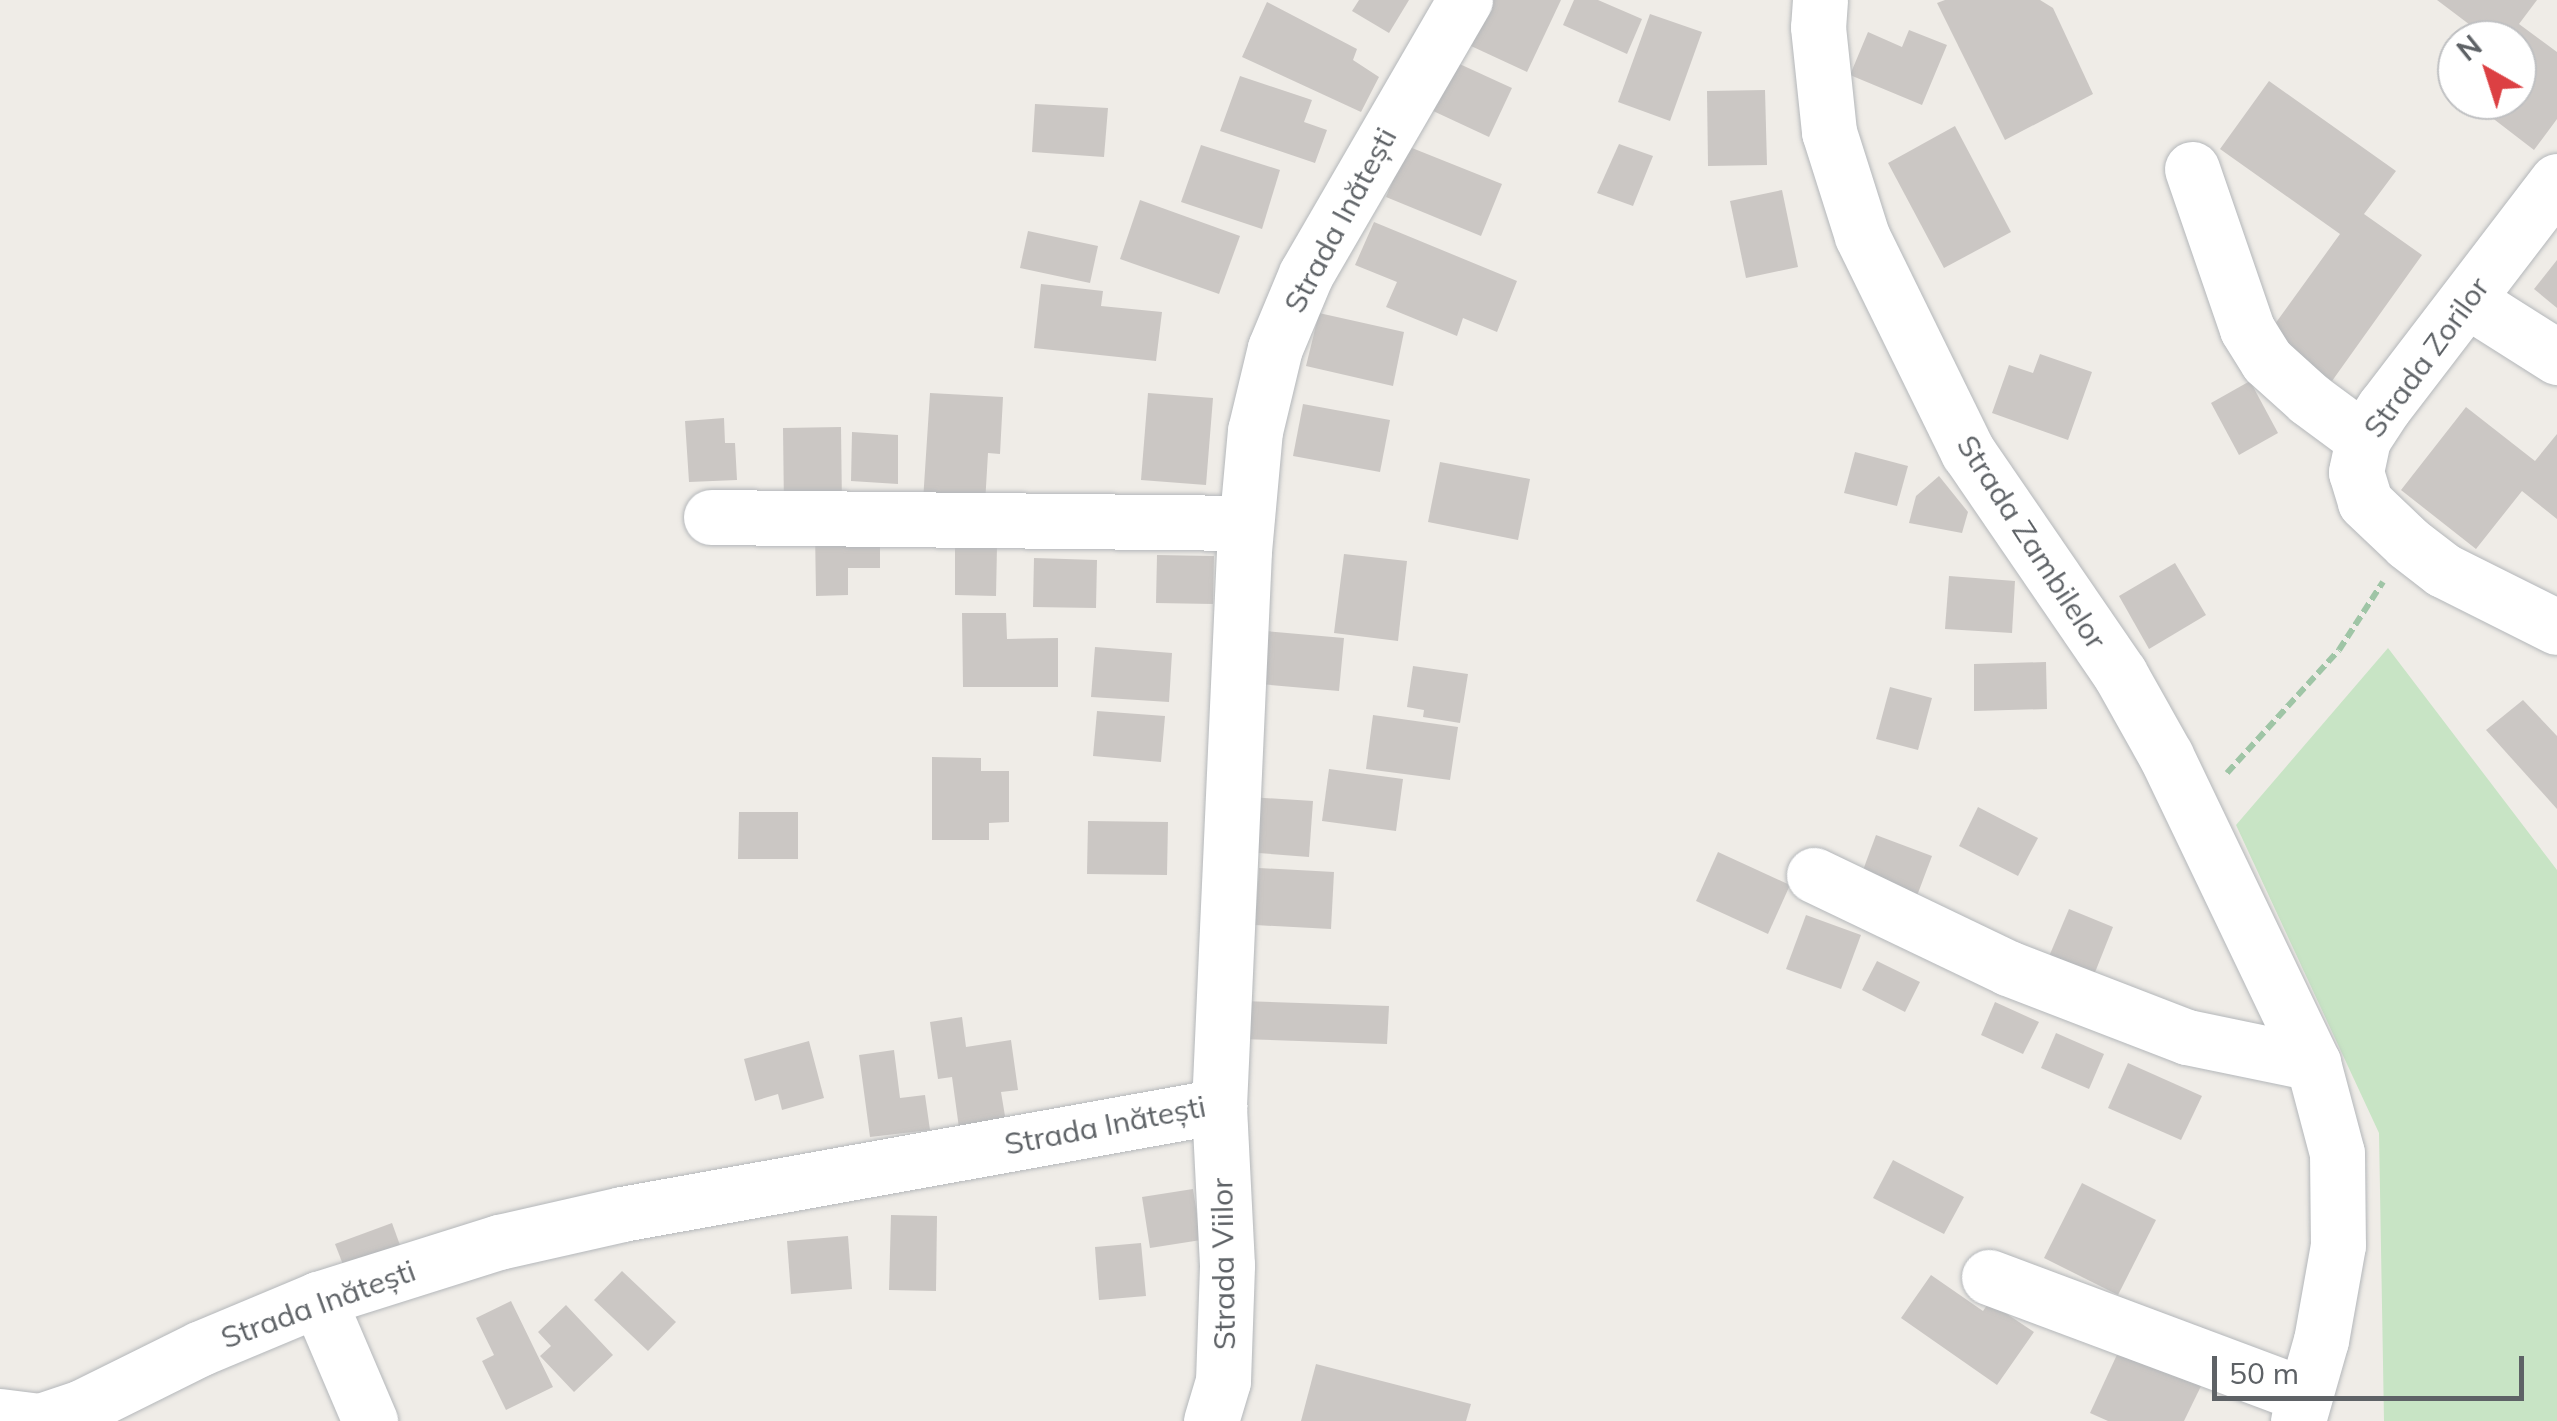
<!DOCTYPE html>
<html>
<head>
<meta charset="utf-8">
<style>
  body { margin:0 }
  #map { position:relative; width:2557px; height:1421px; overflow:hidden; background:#efece7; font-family:Mulish,sans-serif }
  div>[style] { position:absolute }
  .green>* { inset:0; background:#c8e4c5 }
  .building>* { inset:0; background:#cbc7c4 }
  .path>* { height:6px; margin-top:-3px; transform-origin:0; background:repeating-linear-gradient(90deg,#9fc5a6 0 10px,transparent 0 15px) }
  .roads { filter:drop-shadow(0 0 2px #b4b7ba) drop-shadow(0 0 2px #b4b7ba) }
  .minor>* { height:55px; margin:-27.5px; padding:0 27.5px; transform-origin:27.5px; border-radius:27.5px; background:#fff }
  span { translate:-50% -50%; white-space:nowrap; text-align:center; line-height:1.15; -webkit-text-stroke:8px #fff; paint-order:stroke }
  .street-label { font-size:30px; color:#5e6266 }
  .north { position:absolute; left:2437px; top:20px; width:100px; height:100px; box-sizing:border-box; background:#fff; border:2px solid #bfc0c2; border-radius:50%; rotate:321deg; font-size:28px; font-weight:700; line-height:40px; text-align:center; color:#5e6266 }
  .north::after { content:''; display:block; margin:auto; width:35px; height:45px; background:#dc4043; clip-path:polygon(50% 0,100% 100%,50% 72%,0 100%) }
  .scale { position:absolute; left:2212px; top:1356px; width:312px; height:45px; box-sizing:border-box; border:5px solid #5e6266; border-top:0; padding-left:12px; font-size:30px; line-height:35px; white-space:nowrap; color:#5e6266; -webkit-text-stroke:8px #fff; paint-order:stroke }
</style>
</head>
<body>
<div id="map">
  <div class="green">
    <div style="clip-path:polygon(2388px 648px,2557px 870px,2557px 1421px,2384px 1421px,2379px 1133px,2236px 825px)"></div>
  </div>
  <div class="building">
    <div style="clip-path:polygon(1359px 0,1409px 0,1389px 33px,1352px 11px)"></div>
    <div style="clip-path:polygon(1493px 0,1561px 0,1527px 72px,1471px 46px)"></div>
    <div style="clip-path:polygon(1574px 0,1598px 0,1642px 19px,1627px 54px,1563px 25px)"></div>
    <div style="clip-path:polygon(1945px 0,2040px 0,2053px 8px,2093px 94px,2005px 140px,1937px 3px)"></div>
    <div style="clip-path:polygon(2437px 0,2537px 0,2519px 24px,2557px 52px,2557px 119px,2534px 150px,2469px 100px,2517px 100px,2517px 40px,2490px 40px)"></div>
    <div style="clip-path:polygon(1267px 2px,1357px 49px,1353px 60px,1379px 77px,1361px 112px,1242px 57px)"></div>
    <div style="clip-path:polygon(1650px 14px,1702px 32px,1670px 121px,1618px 102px)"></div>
    <div style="clip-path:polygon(1909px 30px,1947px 45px,1922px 105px,1850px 75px,1868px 32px,1902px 47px)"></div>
    <div style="clip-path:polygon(1453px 61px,1512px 88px,1489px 137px,1431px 110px)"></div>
    <div style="clip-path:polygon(1240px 76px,1312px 100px,1304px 122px,1327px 130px,1315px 163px,1220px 131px)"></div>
    <div style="clip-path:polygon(2269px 81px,2396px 171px,2364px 214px,2422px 255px,2332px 381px,2267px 335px,2340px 234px,2220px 149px)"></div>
    <div style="clip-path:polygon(1765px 90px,1767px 165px,1708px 166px,1707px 91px)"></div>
    <div style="clip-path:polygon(1035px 104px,1108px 108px,1104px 157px,1032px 152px)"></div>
    <div style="clip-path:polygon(1955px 126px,2011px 232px,1944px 268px,1888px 163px)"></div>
    <div style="clip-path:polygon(1619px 144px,1653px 156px,1633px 206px,1597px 193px)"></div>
    <div style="clip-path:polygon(1201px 145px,1280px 170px,1262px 229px,1181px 202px)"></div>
    <div style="clip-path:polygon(1407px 146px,1502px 184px,1481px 236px,1386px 197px)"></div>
    <div style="clip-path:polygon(1782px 190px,1798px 267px,1746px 278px,1730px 201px)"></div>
    <div style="clip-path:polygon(1140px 200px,1240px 236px,1219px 294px,1120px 259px)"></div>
    <div style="clip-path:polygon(1374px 222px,1517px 281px,1497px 332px,1463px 318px,1457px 336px,1386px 307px,1397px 282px,1355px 265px)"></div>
    <div style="clip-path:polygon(1028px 231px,1098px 246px,1090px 283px,1020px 268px)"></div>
    <div style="clip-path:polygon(2557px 260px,2557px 308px,2534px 289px)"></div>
    <div style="clip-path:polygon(1041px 284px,1103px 291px,1101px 306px,1162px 312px,1156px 361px,1034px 348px)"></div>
    <div style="clip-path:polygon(1319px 313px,1404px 332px,1393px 386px,1306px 366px)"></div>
    <div style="clip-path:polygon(2040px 354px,2092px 372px,2068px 440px,1992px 413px,2009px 365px,2033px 373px)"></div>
    <div style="clip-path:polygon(2250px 381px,2278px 433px,2239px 455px,2211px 403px)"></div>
    <div style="clip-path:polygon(930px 393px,1003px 397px,1000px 454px,988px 453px,985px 504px,923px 501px)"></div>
    <div style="clip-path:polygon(1148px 393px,1213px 398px,1206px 485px,1141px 480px)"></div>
    <div style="clip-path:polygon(1303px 404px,1390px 420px,1380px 472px,1293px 456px)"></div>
    <div style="clip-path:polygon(2466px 407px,2535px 461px,2557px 434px,2557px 519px,2522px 491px,2476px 549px,2401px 490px)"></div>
    <div style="clip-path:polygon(724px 418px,725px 443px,735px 443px,737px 480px,689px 482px,685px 421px)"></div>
    <div style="clip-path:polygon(841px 427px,842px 507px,784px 508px,783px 428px)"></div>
    <div style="clip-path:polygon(852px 432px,898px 435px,898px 484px,851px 481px)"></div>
    <div style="clip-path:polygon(1855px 452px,1908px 466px,1897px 506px,1844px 493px)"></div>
    <div style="clip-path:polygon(1440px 462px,1530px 479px,1518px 540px,1428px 522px)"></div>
    <div style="clip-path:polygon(1939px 476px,1968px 512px,1962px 533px,1909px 523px,1916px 496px)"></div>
    <div style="clip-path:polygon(815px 530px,880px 530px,880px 568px,848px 568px,848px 595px,816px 596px)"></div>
    <div style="clip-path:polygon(955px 546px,997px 546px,996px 596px,955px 595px)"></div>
    <div style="clip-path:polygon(1344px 554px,1407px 561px,1398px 641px,1334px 633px)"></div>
    <div style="clip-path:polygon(1157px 555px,1214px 556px,1213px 604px,1156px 603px)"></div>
    <div style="clip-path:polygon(1034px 558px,1097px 560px,1096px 608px,1033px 607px)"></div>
    <div style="clip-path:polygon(2175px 563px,2206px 615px,2149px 649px,2119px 596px)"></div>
    <div style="clip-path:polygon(1949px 576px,2015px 581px,2012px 633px,1945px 629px)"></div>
    <div style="clip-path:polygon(962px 613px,1006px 613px,1007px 639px,1058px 638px,1058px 687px,963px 687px)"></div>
    <div style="clip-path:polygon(1265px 631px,1344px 638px,1339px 691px,1260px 684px)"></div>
    <div style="clip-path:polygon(1095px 647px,1172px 653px,1169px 702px,1091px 697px)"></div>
    <div style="clip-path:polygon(2046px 662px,2047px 709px,1974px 711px,1974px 664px)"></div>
    <div style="clip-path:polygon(1413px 666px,1468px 674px,1460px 723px,1423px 717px,1424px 710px,1407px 707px)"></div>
    <div style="clip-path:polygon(1890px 687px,1932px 698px,1918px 750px,1876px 739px)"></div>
    <div style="clip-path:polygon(2523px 700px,2557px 736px,2557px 809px,2486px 730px)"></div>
    <div style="clip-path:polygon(1097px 711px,1165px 716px,1161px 762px,1093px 756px)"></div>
    <div style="clip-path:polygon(1373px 715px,1458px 727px,1450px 780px,1366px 769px)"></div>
    <div style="clip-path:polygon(932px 757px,981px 758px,981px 771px,1009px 771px,1009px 822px,989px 823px,989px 840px,932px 840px)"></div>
    <div style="clip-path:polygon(1329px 769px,1403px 779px,1396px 831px,1322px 821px)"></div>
    <div style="clip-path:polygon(1249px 797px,1313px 801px,1309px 857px,1245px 852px)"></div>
    <div style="clip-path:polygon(1978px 807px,2038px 838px,2018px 876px,1959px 846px)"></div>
    <div style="clip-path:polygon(739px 812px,798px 812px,798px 859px,738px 859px)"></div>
    <div style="clip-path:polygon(1088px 821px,1168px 822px,1167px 875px,1087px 874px)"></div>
    <div style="clip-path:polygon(1876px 835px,1932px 856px,1915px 901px,1859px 881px)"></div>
    <div style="clip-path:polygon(1718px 852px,1790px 885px,1768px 934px,1696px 901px)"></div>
    <div style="clip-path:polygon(1259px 868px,1334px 872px,1331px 929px,1255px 925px)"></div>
    <div style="clip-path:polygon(2069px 909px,2113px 927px,2090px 985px,2045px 966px)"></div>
    <div style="clip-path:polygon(1806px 915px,1861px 935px,1841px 989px,1786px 969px)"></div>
    <div style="clip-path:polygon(1877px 961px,1920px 982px,1905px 1012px,1862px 990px)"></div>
    <div style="clip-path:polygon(1242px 1001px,1389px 1006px,1387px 1044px,1240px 1039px)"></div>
    <div style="clip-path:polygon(1995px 1002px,2039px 1022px,2023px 1054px,1981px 1035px)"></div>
    <div style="clip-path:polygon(962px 1017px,966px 1047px,1011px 1040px,1018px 1090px,1001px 1092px,1006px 1122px,959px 1128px,952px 1077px,938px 1079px,930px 1022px)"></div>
    <div style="clip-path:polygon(2056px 1033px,2104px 1054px,2089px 1089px,2041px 1068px)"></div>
    <div style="clip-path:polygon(809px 1041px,824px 1098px,782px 1110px,778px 1094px,755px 1101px,744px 1059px)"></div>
    <div style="clip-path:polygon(894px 1050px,900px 1098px,925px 1095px,930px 1130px,870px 1137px,859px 1055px)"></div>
    <div style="clip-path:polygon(2128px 1063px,2202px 1096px,2181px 1140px,2108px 1108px)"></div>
    <div style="clip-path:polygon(1893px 1160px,1964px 1197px,1944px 1234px,1873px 1198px)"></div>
    <div style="clip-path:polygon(2082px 1183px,2156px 1220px,2118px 1295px,2044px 1258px)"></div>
    <div style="clip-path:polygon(1193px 1189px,1201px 1240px,1150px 1248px,1142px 1197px)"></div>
    <div style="clip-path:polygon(891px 1215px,937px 1216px,936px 1291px,889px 1290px)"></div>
    <div style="clip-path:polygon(392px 1223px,405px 1259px,349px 1280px,335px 1244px)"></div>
    <div style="clip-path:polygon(848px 1236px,852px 1289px,791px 1294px,787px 1241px)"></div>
    <div style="clip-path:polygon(1141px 1243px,1146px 1296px,1099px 1300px,1095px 1247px)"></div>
    <div style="clip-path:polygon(622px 1271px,676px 1322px,648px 1351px,594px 1300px)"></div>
    <div style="clip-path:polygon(1931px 1275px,1983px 1311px,1989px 1302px,2034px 1332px,1997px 1385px,1901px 1318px)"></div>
    <div style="clip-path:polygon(511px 1301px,553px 1387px,506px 1410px,482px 1361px,494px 1355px,476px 1318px)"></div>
    <div style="clip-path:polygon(566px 1305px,613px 1355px,574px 1392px,540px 1356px,551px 1346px,538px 1332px)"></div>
    <div style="clip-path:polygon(2121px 1346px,2202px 1384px,2184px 1421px,2108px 1421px,2090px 1413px)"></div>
    <div style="clip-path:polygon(1316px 1364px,1471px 1404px,1466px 1421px,1301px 1421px)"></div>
  </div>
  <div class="path">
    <div style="left:2227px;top:773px;width:166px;rotate:-47.7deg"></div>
    <div style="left:2339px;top:650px;width:81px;rotate:-57.1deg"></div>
  </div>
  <div class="roads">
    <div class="minor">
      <div style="left:1820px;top:0;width:27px;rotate:94deg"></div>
      <div style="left:1818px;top:27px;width:106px;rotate:84deg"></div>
      <div style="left:1829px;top:132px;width:109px;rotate:72.4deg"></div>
      <div style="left:1862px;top:236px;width:241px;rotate:63.9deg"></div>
      <div style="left:1968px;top:452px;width:269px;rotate:55.6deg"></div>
      <div style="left:2120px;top:674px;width:94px;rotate:60.7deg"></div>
      <div style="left:2166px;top:756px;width:340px;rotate:64.4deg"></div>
      <div style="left:2313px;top:1063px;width:93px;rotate:75.1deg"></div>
      <div style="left:2337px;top:1153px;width:92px;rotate:89.4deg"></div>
      <div style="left:2338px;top:1245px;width:97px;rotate:100.1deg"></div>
      <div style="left:2321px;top:1340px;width:84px;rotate:105.9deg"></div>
      <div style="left:2192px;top:169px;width:169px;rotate:71deg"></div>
      <div style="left:2247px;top:329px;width:38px;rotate:58deg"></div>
      <div style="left:2267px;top:361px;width:57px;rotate:42.1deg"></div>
      <div style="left:2309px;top:399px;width:67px;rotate:36.5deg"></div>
      <div style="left:2557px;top:181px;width:285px;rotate:127.4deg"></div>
      <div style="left:2384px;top:407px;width:38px;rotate:123deg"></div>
      <div style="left:2363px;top:439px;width:34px;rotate:102deg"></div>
      <div style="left:2356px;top:472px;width:31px;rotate:73deg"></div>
      <div style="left:2365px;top:502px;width:59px;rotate:43.6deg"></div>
      <div style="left:2408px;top:543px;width:44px;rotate:37.6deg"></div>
      <div style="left:2443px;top:570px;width:127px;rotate:26.6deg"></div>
      <div style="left:2467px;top:300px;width:107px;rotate:32.3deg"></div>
      <div style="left:711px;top:517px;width:535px;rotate:0.64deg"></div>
      <div style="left:1814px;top:875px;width:215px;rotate:25.6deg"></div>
      <div style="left:2008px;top:968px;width:192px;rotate:21.1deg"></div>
      <div style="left:2187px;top:1037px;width:129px;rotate:11.7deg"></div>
      <div style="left:1989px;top:1277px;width:337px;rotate:20.5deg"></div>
      <div style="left:318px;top:1299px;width:133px;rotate:66.9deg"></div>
      <div style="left:0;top:1416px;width:40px;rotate:7.1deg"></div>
      <div style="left:40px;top:1421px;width:44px;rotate:-18.4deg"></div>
      <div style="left:82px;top:1407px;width:133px;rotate:-26.4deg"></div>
      <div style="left:201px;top:1348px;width:127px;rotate:-22.7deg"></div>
      <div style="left:318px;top:1299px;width:190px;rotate:-17.5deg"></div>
      <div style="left:499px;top:1242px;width:126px;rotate:-12.8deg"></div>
      <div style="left:622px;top:1214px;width:607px;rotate:-10.25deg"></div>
      <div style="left:1211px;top:1421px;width:42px;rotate:-73.3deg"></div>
      <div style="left:1223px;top:1381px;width:116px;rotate:-88deg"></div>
      <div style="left:1227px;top:1265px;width:159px;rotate:-92.9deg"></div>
      <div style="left:1219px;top:1106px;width:556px;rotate:-87.42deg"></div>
      <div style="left:1244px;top:551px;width:121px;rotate:-84.8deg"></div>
      <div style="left:1255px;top:431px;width:85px;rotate:-76.5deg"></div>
      <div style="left:1275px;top:348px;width:80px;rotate:-67.3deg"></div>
      <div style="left:1306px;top:274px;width:317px;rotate:-59.9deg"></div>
    </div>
  </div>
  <div class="street-label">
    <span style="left:1340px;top:220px;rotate:-62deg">Strada Inătești</span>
    <span style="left:2426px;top:357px;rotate:-54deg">Strada Zorilor</span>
    <span style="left:2032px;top:542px;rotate:57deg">Strada Zambilelor</span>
    <span style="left:1105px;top:1125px;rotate:-11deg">Strada Inătești</span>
    <span style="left:1223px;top:1264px;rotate:-91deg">Strada Viilor</span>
    <span style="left:318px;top:1304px;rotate:-20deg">Strada Inătești</span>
  </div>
  <div class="north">N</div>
  <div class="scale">50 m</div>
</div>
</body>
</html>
